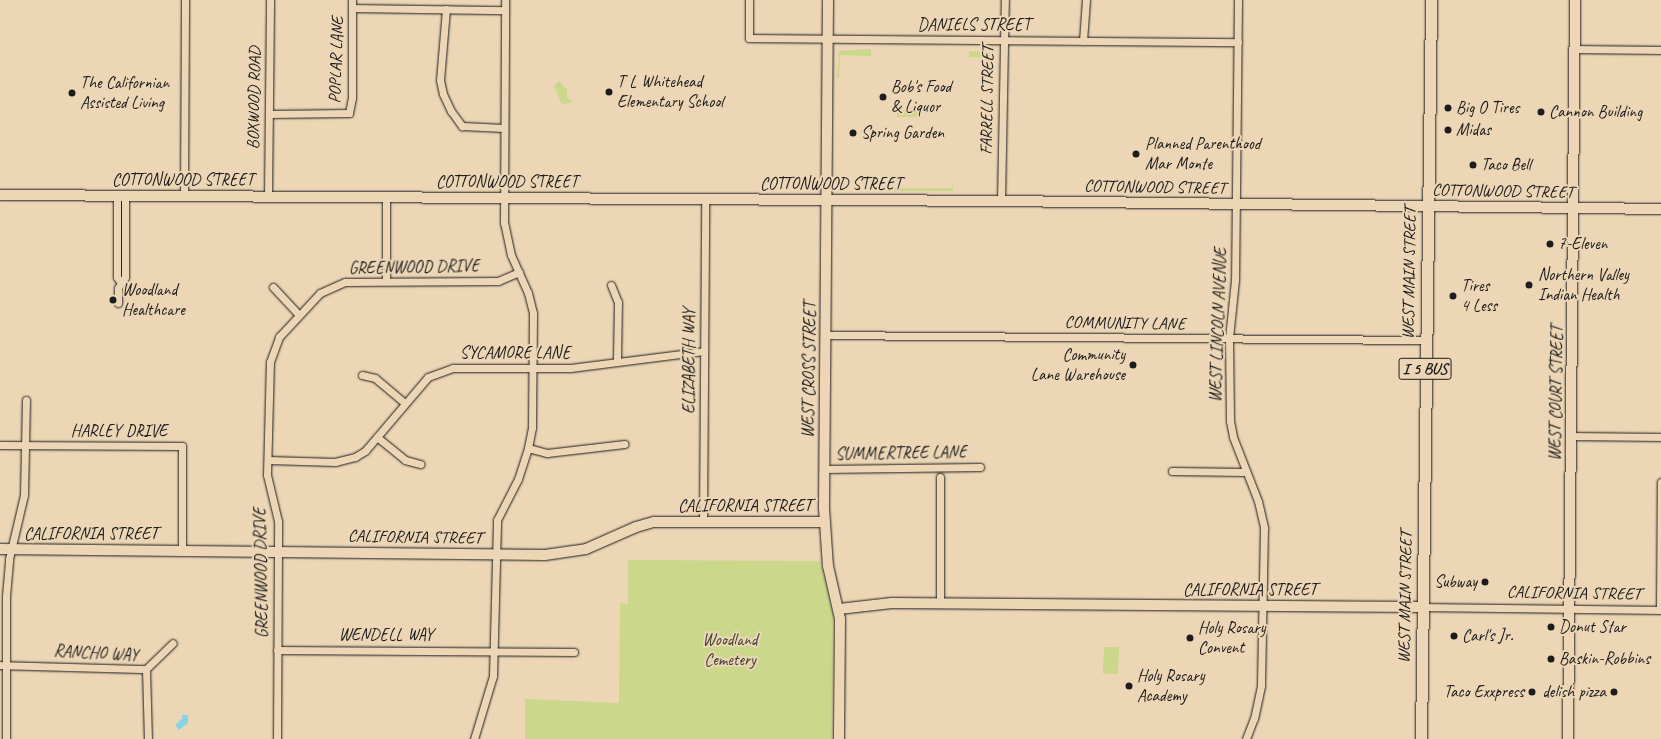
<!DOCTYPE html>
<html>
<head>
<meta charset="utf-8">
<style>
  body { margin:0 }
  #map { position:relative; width:1661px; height:739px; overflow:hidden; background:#ecd6b5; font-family:Caveat,sans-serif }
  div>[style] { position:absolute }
  .green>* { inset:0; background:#cbd78b }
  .water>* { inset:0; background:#86d4e5 }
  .roads { filter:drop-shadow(0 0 1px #1c1c1c) drop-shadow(0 0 1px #1c1c1c) }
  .street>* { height:7px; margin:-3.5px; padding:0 3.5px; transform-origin:3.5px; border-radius:3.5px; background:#ecd6b5 }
  .secondary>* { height:10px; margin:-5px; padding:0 5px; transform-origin:5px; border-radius:5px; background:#ecd6b5 }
  .primary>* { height:11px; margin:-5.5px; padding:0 5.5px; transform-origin:5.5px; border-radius:5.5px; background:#ecd6b5 }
  .dots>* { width:11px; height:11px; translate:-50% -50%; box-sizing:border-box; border:2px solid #ecd6b5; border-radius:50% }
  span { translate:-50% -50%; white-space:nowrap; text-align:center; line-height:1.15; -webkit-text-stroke:4px #ecd6b5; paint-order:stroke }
  .shield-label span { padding:1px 3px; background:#ecd6b5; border:1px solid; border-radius:3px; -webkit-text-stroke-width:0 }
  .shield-label { font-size:16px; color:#1c1c1c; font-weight:700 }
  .street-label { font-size:17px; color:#1c1c1c }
  .poi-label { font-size:17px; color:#1c1c1c }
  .left { translate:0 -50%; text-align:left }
  .right { translate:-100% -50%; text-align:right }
  .park-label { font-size:17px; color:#3f4132 }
</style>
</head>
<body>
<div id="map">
  <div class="green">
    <div style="clip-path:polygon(871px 49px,871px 56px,840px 55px,839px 78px,837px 78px,839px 51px)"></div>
    <div style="clip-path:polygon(969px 51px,992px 53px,993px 77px,990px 77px,990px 58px,969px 57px)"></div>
    <div style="clip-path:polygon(559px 81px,567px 90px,567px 97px,573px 102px,563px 104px,561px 102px,554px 86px)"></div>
    <div style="clip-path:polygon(897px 110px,922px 110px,922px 117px,897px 117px)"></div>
    <div style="clip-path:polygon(874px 183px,875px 188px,952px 188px,953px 183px,953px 191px,874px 191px)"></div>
    <div style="clip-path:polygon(628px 560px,820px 561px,833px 614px,832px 739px,525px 739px,525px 699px,619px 703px,620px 603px,628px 604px)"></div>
    <div style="clip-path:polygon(1104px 647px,1119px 647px,1118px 674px,1103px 674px)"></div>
  </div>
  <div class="water">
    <div style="clip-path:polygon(182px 715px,188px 715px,188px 723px,179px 730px,175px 725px,182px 719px)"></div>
  </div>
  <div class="roads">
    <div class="street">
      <div style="left:749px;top:0;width:38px;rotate:90deg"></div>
      <div style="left:749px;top:38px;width:489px;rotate:0.5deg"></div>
      <div style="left:1238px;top:0;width:280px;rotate:90.6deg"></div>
      <div style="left:1235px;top:280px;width:58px;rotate:95.9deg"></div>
      <div style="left:1229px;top:338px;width:83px;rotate:89.3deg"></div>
      <div style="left:1230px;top:421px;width:16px;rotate:79deg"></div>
      <div style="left:1233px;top:437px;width:69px;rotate:68.7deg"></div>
      <div style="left:1258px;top:501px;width:28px;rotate:77deg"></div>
      <div style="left:1264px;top:528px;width:158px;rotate:91.1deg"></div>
      <div style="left:1261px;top:686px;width:33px;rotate:102deg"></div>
      <div style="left:1254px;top:718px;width:22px;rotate:111deg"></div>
      <div style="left:353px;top:8px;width:152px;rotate:0.8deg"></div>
      <div style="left:446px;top:9px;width:71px;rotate:94.8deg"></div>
      <div style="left:440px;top:80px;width:14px;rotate:78deg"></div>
      <div style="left:443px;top:94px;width:19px;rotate:65deg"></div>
      <div style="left:451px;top:111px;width:19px;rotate:54deg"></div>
      <div style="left:462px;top:126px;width:42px;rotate:2.7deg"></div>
      <div style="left:1083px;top:41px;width:41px;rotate:-85.8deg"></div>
      <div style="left:1575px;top:49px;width:86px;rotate:0.7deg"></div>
      <div style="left:269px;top:114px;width:80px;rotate:-0.7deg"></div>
      <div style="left:349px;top:113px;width:15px;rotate:-79deg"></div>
      <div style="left:352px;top:98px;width:98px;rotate:-90deg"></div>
      <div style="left:117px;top:196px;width:81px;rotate:90deg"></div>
      <div style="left:117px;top:277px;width:7px;rotate:56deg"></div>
      <div style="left:184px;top:196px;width:196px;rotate:-89.7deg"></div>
      <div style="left:268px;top:197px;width:197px;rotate:-89.4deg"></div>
      <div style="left:1001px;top:201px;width:201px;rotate:-88.9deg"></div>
      <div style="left:386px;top:281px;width:84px;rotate:-90deg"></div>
      <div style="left:611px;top:285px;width:18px;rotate:68deg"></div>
      <div style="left:618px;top:302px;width:60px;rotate:91deg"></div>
      <div style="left:273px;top:287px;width:37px;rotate:47deg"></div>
      <div style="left:118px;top:303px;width:15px;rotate:-90deg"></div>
      <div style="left:118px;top:288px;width:13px;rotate:-58deg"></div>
      <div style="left:125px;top:277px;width:81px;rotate:-90deg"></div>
      <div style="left:825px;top:335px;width:600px;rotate:0.48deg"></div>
      <div style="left:362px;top:375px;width:13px;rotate:13deg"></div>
      <div style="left:375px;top:378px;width:39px;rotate:40deg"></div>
      <div style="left:1571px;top:436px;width:90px;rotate:0.6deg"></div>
      <div style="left:377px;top:437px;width:36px;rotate:39deg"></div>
      <div style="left:405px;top:460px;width:16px;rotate:15deg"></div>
      <div style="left:0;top:445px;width:182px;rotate:0.3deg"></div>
      <div style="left:182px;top:446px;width:104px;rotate:90deg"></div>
      <div style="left:528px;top:448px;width:20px;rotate:15deg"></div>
      <div style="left:547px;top:453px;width:78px;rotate:-6.7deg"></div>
      <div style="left:268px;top:460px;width:67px;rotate:1.7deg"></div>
      <div style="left:335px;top:462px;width:21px;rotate:-14deg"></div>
      <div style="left:355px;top:457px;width:12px;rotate:-31deg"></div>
      <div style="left:365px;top:451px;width:97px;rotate:-49.6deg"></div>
      <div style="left:428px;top:377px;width:27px;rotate:-20deg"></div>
      <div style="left:453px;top:368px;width:117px"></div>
      <div style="left:570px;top:368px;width:135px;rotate:-7.2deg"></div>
      <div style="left:824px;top:469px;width:156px;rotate:-0.7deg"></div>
      <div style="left:1172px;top:471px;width:74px;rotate:0.8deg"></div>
      <div style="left:940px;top:477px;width:126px;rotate:90deg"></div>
      <div style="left:703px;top:522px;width:322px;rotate:-89.6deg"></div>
      <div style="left:1422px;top:607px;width:239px;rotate:0.7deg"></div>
      <div style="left:1660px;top:610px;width:128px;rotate:-89.6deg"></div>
      <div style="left:277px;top:650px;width:297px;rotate:0.4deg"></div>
      <div style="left:0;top:665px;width:146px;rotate:1.6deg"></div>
      <div style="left:146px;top:669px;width:70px;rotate:88.4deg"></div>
      <div style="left:146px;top:669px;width:37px;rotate:-44deg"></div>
      <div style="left:6px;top:739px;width:143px;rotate:-90deg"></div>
      <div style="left:6px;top:596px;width:37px;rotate:-85deg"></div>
      <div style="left:9px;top:559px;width:66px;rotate:-76.8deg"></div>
      <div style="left:24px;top:495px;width:95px;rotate:-88.8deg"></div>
      <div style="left:277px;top:739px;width:218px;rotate:-89.7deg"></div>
      <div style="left:278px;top:521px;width:47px;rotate:-103.4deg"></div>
      <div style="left:267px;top:475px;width:113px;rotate:-88.5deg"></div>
      <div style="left:270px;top:362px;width:27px;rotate:-70deg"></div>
      <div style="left:279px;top:337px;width:60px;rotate:-47deg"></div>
      <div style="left:320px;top:293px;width:27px;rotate:-24deg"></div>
      <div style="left:345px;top:282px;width:153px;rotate:-0.4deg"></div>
      <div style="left:498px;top:281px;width:23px;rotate:-23deg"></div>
      <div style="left:474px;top:739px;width:66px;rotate:-73.2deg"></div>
      <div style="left:493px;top:676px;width:156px;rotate:-88.5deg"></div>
      <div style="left:497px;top:520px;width:46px;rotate:-62.9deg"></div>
      <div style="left:518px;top:479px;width:33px;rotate:-72deg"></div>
      <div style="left:528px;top:448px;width:20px;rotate:-79deg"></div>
      <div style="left:532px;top:428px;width:115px;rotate:-89.5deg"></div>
      <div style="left:533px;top:313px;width:21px;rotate:-104deg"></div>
      <div style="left:528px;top:293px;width:42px;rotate:-114.1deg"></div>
      <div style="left:511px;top:255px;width:33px;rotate:-102deg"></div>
      <div style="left:504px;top:223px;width:223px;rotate:-89.7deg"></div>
    </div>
    <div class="secondary">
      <div style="left:828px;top:0;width:508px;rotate:90.45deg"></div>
      <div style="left:824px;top:508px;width:58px;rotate:86.1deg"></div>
      <div style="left:828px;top:566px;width:54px;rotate:77.2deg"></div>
      <div style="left:840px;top:619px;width:120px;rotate:90.5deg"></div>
      <div style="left:0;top:195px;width:1001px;rotate:0.34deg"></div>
      <div style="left:1001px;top:201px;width:660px;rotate:0.69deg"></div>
      <div style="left:0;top:549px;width:545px;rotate:0.63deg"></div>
      <div style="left:545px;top:555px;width:41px;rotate:-8.3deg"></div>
      <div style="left:586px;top:549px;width:55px;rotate:-23.7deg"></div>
      <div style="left:636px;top:527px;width:19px;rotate:-16deg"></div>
      <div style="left:654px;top:522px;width:170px"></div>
      <div style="left:839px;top:609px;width:53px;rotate:-6.5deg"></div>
      <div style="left:892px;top:603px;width:530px;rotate:0.43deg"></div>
      <div style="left:1568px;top:739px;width:739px;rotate:-89.46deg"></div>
    </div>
    <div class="primary">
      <div style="left:1421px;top:739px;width:739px;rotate:-89.22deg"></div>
    </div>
  </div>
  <div class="dots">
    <div style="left:609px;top:92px;background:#1c1c1c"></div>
    <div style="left:72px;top:93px;background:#1c1c1c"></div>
    <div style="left:883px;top:97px;background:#1c1c1c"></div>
    <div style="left:1448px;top:108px;background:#1c1c1c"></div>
    <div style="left:1541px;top:112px;background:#1c1c1c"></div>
    <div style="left:1448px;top:130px;background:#1c1c1c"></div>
    <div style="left:853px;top:133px;background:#1c1c1c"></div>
    <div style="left:1136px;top:154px;background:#1c1c1c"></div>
    <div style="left:1473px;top:165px;background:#1c1c1c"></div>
    <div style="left:1550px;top:244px;background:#1c1c1c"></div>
    <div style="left:1529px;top:285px;background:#1c1c1c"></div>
    <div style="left:1453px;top:296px;background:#1c1c1c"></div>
    <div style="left:113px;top:300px;background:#1c1c1c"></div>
    <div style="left:1133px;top:365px;background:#1c1c1c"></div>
    <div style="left:1485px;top:582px;background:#1c1c1c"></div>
    <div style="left:1551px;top:627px;background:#1c1c1c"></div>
    <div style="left:1454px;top:636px;background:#1c1c1c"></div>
    <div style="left:1190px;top:638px;background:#1c1c1c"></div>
    <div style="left:1551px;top:659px;background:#1c1c1c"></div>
    <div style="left:1129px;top:686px;background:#1c1c1c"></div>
    <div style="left:1532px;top:692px;background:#1c1c1c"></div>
    <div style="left:1614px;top:692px;background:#1c1c1c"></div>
  </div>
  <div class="shield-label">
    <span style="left:1425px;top:369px">I 5 BUS</span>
  </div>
  <div class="street-label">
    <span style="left:974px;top:25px">DANIELS STREET</span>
    <span style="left:336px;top:60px;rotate:-88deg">POPLAR LANE</span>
    <span style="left:254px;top:98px;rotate:-89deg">BOXWOOD ROAD</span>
    <span style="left:987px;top:100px;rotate:-89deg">FARRELL STREET</span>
    <span style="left:183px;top:180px">COTTONWOOD STREET</span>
    <span style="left:507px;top:182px">COTTONWOOD STREET</span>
    <span style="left:831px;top:184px">COTTONWOOD STREET</span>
    <span style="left:1155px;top:187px;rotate:1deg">COTTONWOOD STREET</span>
    <span style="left:1503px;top:191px;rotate:1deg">COTTONWOOD STREET</span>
    <span style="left:414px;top:267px;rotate:-1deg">GREENWOOD DRIVE</span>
    <span style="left:1409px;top:273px;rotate:-89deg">WEST MAIN STREET</span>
    <span style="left:1125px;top:323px;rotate:1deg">COMMUNITY LANE</span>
    <span style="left:1218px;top:325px;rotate:-88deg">WEST LINCOLN AVENUE</span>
    <span style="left:515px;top:353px">SYCAMORE LANE</span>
    <span style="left:689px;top:361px;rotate:-90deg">ELIZABETH WAY</span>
    <span style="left:809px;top:370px;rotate:-89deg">WEST CROSS STREET</span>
    <span style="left:1556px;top:393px;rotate:-89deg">WEST COURT STREET</span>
    <span style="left:119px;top:431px">HARLEY DRIVE</span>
    <span style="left:901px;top:453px;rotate:-1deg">SUMMERTREE LANE</span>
    <span style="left:745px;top:506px">CALIFORNIA STREET</span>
    <span style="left:91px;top:534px">CALIFORNIA STREET</span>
    <span style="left:415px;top:537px;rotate:1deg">CALIFORNIA STREET</span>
    <span style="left:261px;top:573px;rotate:-91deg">GREENWOOD DRIVE</span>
    <span style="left:1250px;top:590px">CALIFORNIA STREET</span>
    <span style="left:1574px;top:593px;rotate:1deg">CALIFORNIA STREET</span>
    <span style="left:1405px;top:597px;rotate:-89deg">WEST MAIN STREET</span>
    <span style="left:386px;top:635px">WENDELL WAY</span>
    <span style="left:96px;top:653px;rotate:3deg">RANCHO WAY</span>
  </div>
  <div class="poi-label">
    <span class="left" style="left:617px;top:92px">T L Whitehead<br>Elementary School</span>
    <span class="left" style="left:80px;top:93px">The Californian<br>Assisted Living</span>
    <span class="left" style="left:891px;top:97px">Bob's Food<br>&amp; Liquor</span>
    <span class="left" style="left:1456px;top:108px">Big O Tires</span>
    <span class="left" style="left:1549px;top:112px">Cannon Building</span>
    <span class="left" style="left:1456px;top:130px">Midas</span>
    <span class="left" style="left:861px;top:133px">Spring Garden</span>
    <span class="left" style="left:1145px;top:154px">Planned Parenthood<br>Mar Monte</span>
    <span class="left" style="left:1481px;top:165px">Taco Bell</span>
    <span class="left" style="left:1558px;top:244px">7-Eleven</span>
    <span class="left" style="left:1538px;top:285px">Northern Valley<br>Indian Health</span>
    <span class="left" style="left:1461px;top:296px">Tires<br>4 Less</span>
    <span class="left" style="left:122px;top:300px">Woodland<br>Healthcare</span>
    <span class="right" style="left:1125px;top:365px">Community<br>Lane Warehouse</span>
    <span class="right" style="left:1477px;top:582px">Subway</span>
    <span class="left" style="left:1559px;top:627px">Donut Star</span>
    <span class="left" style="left:1198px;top:638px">Holy Rosary<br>Convent</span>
    <span class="left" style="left:1462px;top:636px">Carl's Jr.</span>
    <span class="left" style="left:1559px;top:659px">Baskin-Robbins</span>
    <span class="left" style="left:1137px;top:686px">Holy Rosary<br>Academy</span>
    <span class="right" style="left:1524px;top:692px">Taco Exxpress</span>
    <span class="right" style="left:1606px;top:692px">delish pizza</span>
  </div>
  <div class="park-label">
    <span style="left:730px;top:650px">Woodland<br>Cemetery</span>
  </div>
</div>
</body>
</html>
